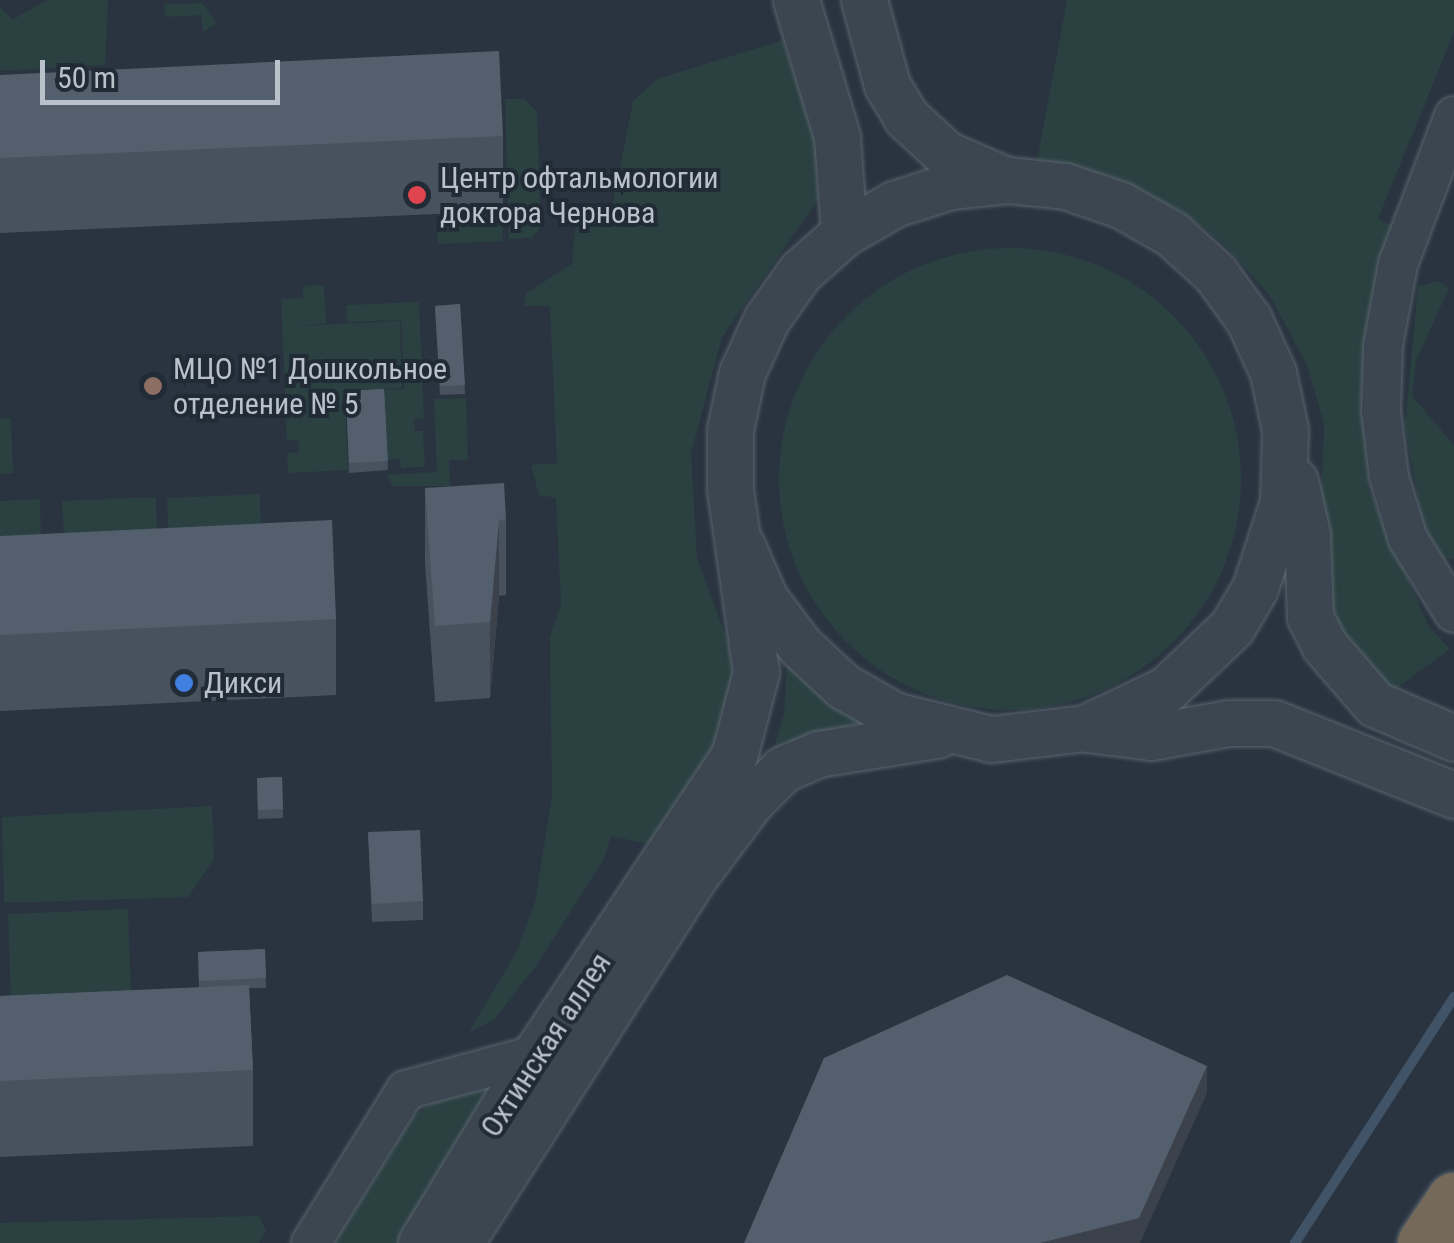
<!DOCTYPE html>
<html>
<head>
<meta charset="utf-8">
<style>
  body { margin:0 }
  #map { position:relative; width:1454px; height:1243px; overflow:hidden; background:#293440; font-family:"Roboto Condensed",sans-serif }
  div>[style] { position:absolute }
  .green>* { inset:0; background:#2a4041 }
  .round { border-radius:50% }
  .stream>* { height:10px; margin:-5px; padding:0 5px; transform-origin:5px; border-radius:5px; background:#405367 }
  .roads { filter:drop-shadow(0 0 2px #5a646d) drop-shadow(0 0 2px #5a646d) }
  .minor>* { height:38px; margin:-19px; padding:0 19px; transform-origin:19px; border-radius:19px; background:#3c4650 }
  .tertiary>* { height:45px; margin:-22.5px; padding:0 22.5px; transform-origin:22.5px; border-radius:22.5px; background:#3c4650 }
  .motorway>* { height:55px; margin:-27.5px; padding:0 27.5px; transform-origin:27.5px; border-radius:27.5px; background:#75695a }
  .wall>* { inset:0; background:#48525e }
  .shaded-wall>* { inset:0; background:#3b424c }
  .building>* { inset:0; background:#545f6d }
  .dots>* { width:28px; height:28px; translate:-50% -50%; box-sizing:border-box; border:5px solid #212b35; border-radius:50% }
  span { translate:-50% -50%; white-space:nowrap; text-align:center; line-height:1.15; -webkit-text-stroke:8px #212b35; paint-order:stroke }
  .poi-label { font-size:30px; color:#b9c1ca }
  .left { translate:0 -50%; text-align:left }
  .street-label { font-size:30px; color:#b9c1ca }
  .scale { position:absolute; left:40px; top:60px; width:240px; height:45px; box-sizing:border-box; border:5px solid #b9c1ca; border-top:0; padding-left:12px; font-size:30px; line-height:35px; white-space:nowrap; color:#b9c1ca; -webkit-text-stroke:8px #212b35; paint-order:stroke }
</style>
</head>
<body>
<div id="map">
  <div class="green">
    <div style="clip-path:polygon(47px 0,108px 0,105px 65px,0 71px,0 6px,12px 20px)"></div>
    <div style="clip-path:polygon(1067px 0,1454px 0,1454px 32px,1378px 219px,1394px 227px,1363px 416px,1369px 490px,1428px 625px,1450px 649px,1393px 691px,1329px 627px,1319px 570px,1324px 423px,1306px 363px,1269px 295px,1223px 243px,1182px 212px,1134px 187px,1037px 161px)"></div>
    <div style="clip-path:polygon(202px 3px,217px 23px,203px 32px,201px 15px,165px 17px,164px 4px)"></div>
    <div style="clip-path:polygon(783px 40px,818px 145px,818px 200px,722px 337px,691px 453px,697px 558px,730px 648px,734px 687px,722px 734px,648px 844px,611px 836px,604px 859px,536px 966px,494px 1020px,469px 1032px,517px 951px,535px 902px,552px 797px,550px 637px,561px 604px,556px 498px,539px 495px,531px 465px,557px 463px,550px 306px,524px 306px,526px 293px,572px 264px,577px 209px,613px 203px,633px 101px,657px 79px)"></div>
    <div style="clip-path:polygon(505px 99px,525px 99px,537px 112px,541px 227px,532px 238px,509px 239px)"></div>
    <div style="clip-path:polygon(502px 215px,503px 241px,438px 244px,437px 218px)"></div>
    <div class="round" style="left:779px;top:248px;width:462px;height:462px"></div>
    <div style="clip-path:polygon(1438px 281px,1449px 288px,1416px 361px,1412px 396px,1454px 445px,1454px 559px,1437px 558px,1422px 520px,1405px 426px,1418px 286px)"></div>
    <div style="clip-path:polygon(324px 285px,326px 323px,299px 326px,400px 321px,402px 388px,302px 394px,404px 389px,401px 320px,347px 322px,346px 305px,419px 302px,424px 418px,414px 419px,415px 431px,423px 431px,425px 467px,401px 468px,400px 459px,388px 460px,384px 397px,345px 399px,348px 470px,288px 473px,287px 453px,299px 452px,299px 441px,287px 440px,281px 299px,303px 298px,303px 286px)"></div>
    <div style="clip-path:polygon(466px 398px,468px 460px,449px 460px,450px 486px,393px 486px,387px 475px,437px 472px,434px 399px)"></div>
    <div style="clip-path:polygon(11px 418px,13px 473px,0 474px,0 419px)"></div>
    <div style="clip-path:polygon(260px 494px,261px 526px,168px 530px,167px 498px)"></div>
    <div style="clip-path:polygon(156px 497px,157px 530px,64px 534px,62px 501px)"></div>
    <div style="clip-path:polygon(40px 499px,41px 536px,0 538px,0 501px)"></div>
    <div style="clip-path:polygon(787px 663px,862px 722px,803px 737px,772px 754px,784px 714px)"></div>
    <div style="clip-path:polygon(212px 806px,214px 859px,188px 897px,4px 903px,2px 817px)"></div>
    <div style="clip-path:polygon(128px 909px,131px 995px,11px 1000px,8px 914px)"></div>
    <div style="clip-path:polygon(487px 1089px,492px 1092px,404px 1243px,335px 1243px,414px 1116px,439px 1099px)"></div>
    <div style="clip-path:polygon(259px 1216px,266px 1231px,259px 1243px,0 1243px,0 1223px)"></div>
  </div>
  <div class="stream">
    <div style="left:1295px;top:1243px;width:293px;rotate:-57.1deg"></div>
  </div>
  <div class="roads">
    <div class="minor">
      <div style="left:1454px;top:116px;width:158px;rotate:110.7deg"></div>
      <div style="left:1398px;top:264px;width:83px;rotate:100.4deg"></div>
      <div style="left:1383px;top:346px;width:65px;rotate:91.8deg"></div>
      <div style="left:1381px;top:411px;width:66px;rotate:83.1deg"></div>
      <div style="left:1389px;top:477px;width:65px;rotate:73deg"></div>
      <div style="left:1408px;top:539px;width:87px;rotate:58.1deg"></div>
      <div style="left:311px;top:1243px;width:180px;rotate:-58.2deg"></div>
      <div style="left:406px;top:1090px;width:134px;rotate:-15.2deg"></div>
    </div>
    <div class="tertiary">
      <div style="left:796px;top:0;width:143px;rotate:73.3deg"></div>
      <div style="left:837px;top:137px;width:96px;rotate:85.8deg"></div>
      <div style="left:864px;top:0;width:88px;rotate:74.9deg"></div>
      <div style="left:887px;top:85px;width:37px;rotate:59deg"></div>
      <div style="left:906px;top:117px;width:54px;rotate:42.8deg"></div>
      <div style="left:946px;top:154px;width:65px;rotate:23.4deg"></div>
      <div style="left:1295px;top:481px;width:54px;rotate:77.2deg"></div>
      <div style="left:1307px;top:534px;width:83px;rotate:87.9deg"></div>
      <div style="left:1310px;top:617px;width:31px;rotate:63deg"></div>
      <div style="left:1324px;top:645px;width:78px;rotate:49.2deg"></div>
      <div style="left:1375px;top:704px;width:86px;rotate:23.3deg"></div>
      <div style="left:1087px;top:729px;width:64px;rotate:7.1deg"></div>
      <div style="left:1151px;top:737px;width:78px;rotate:-10.3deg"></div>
      <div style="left:1228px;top:723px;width:46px"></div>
      <div style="left:1274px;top:723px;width:194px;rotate:21.8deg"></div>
      <div style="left:421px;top:1243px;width:220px;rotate:-58.8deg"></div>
      <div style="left:535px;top:1055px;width:359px;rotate:-56.4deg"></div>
      <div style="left:734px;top:756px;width:87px;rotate:-75.3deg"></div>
      <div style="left:756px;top:672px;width:185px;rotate:-98.1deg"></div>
      <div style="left:730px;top:489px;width:59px;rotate:-90deg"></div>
      <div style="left:730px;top:430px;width:58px;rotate:-78.1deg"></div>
      <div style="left:742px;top:373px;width:58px;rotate:-65.6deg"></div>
      <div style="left:766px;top:320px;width:59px;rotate:-54.7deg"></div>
      <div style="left:800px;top:272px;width:59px;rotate:-41.6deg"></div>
      <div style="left:844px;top:233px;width:58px;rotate:-30.1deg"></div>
      <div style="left:894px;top:204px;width:59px;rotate:-17.8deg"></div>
      <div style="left:950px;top:186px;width:58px;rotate:-5.9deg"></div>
      <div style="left:1008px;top:180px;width:57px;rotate:6deg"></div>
      <div style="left:1065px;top:186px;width:59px;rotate:18.7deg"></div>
      <div style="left:1121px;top:205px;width:59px;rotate:29.6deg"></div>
      <div style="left:1172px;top:234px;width:58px;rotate:42.2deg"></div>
      <div style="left:1215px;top:273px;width:58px;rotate:54.1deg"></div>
      <div style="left:1249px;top:320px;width:58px;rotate:65.6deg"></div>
      <div style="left:1273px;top:373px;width:58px;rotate:78.1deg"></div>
      <div style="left:1285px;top:430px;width:72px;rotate:91.6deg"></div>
      <div style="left:1283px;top:502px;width:90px;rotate:108deg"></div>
      <div style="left:1255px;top:588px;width:45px;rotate:120.5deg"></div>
      <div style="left:1232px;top:627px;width:90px;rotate:136.4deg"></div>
      <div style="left:1167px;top:689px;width:91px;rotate:154.6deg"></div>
      <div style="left:1085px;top:728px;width:95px;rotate:173.3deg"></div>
      <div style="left:991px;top:739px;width:100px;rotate:-166.1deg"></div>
      <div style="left:894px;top:715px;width:59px;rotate:-150.4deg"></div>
      <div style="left:843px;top:686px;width:59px;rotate:-137.1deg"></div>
      <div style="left:800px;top:646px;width:59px;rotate:-126.7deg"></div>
      <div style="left:765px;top:599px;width:58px;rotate:-113.5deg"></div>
      <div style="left:460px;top:1243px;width:434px;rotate:-57.4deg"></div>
      <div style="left:694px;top:877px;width:95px;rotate:-53.1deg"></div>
      <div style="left:751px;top:801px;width:45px;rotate:-45deg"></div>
      <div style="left:783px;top:769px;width:38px;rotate:-23deg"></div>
      <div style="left:818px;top:754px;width:121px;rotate:-9.1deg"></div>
    </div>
    <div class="motorway">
      <div style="left:1425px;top:1243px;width:52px;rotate:-56deg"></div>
    </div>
  </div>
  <div class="wall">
    <div style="clip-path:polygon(0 75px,503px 136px,503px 211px,0 233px)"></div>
    <div style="clip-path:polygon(460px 304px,465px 394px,440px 395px,435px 306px)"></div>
    <div style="clip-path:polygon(384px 389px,388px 470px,349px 473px,346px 391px)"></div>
    <div style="clip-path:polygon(425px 488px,506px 519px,506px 595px,499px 596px,490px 698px,435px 702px,425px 563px)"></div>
    <div style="clip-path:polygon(0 536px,336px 619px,336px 695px,0 711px)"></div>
    <div style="clip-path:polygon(282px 777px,283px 818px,258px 819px,257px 778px)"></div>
    <div style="clip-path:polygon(368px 832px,423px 901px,423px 920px,372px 922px)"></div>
    <div style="clip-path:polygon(265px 949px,266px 988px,249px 988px,253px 1070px,253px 1146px,0 1157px,0 996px,199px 988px,198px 952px)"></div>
  </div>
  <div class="shaded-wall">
    <div style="clip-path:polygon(499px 520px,499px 596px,490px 698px,490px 622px)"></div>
    <div style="clip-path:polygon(1207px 1066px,1207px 1093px,1140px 1243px,1040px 1243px)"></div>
  </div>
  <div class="building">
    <div style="clip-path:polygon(499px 51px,503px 136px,0 158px,0 75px)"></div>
    <div style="clip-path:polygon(460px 304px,465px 385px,440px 386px,435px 306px)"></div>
    <div style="clip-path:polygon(384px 389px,388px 461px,349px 463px,346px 391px)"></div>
    <div style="clip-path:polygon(504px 483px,506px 519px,499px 520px,490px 622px,435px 626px,425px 488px)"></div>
    <div style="clip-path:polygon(332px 520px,336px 619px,0 635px,0 536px)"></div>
    <div style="clip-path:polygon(282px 777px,283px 809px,258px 810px,257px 778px)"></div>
    <div style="clip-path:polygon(420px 830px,423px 901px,372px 904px,368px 832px)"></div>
    <div style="clip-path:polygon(265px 949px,266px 978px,199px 981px,198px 952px)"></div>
    <div style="clip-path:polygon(1007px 975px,1207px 1066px,1139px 1218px,1040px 1243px,744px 1243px,824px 1058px)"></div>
    <div style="clip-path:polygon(249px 985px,253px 1070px,0 1081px,0 996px)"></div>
  </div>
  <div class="dots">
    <div style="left:417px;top:195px;background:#e0444e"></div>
    <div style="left:153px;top:386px;background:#8d6e63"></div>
    <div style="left:184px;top:683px;background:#3f7fe0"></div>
  </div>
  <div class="poi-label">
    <span class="left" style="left:440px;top:195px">Центр офтальмологии<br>доктора Чернова</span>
    <span class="left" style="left:173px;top:386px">МЦО №1 Дошкольное<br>отделение № 5</span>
    <span class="left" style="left:204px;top:683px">Дикси</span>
  </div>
  <div class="street-label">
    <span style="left:546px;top:1045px;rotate:-57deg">Охтинская аллея</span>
  </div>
  <div class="scale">50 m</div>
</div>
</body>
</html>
